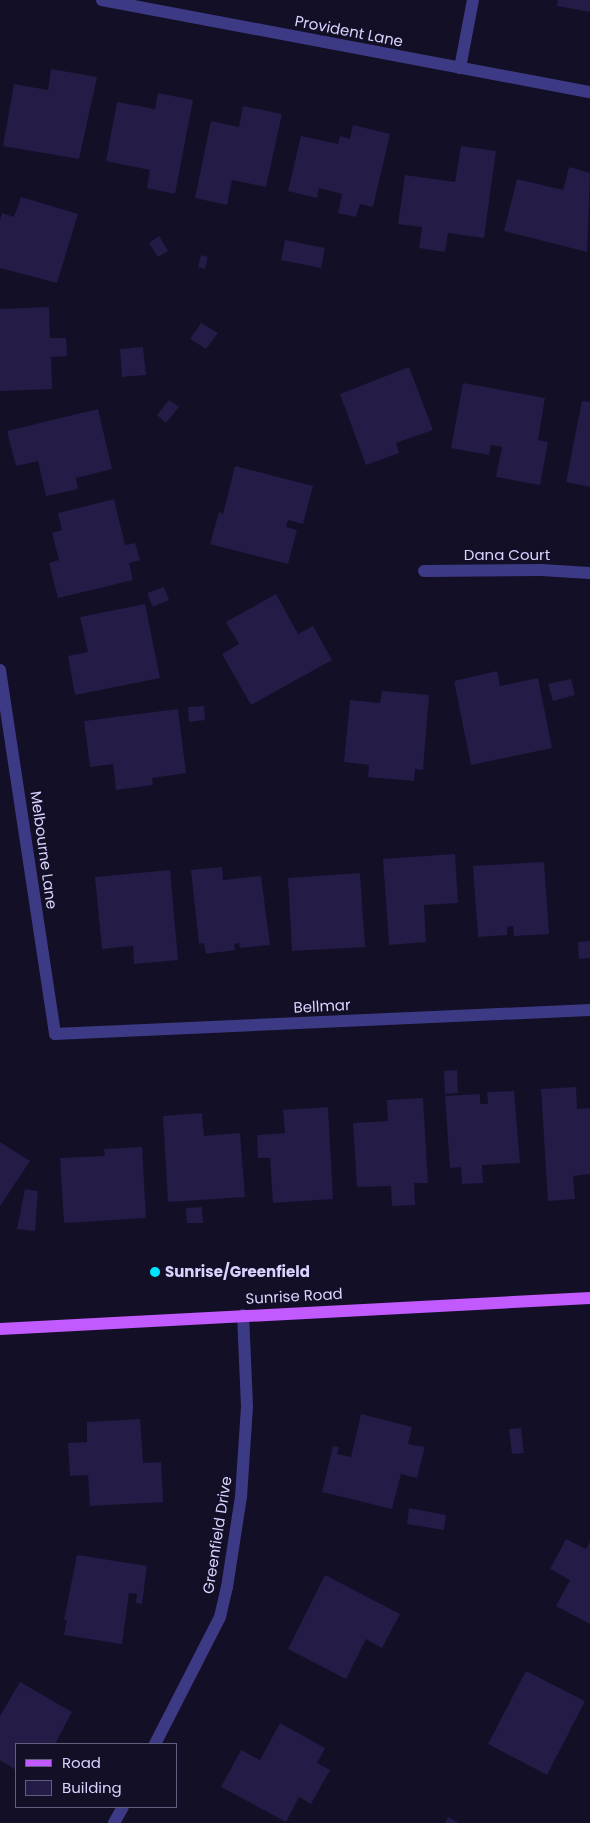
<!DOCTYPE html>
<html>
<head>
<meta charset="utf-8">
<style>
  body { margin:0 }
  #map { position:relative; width:590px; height:1823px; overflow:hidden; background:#130f26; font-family:Poppins,sans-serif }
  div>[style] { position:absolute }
  .building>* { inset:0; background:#241b47 }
  .minor>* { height:12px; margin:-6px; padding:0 6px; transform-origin:6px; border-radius:6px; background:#3d3a85 }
  .major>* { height:12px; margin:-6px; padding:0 6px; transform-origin:6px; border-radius:6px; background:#c25bff }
  .dots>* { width:14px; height:14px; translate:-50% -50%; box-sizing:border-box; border:2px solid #130f26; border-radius:50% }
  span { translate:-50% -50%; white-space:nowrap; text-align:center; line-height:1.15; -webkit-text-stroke:4.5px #130f26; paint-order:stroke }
  .street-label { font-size:15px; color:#d9d4ff }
  .poi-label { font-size:15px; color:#d9d4ff; font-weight:700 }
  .left { translate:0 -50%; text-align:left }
  .legend { position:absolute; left:15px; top:1743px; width:162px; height:65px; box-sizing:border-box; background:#130f26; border:1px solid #625e7d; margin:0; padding:6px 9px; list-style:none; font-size:15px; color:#d9d4ff }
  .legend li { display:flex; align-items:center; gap:10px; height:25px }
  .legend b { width:25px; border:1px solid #625e7d }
</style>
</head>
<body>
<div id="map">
  <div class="building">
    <div style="clip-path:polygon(558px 0,590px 0,590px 12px,557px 6px)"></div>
    <div style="clip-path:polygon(51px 69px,97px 77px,79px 159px,3px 146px,14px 84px,48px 90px)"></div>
    <div style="clip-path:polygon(158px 93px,193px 100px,175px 194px,147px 188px,150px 170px,106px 161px,117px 102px,155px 109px)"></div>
    <div style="clip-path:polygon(243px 106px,282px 114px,266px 187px,232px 180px,227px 205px,195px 198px,211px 121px,239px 127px)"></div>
    <div style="clip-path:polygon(353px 125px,390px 134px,373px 207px,360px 204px,356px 217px,338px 213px,342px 194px,319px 188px,317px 198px,288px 191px,301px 136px,338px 144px,340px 136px,350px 139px)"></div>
    <div style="clip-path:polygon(461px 146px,496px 151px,484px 238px,448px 233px,445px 252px,419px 248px,422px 227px,398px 224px,405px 175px,455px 182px)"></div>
    <div style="clip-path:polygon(569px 167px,590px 173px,587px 252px,504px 231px,517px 179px,563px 190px)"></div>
    <div style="clip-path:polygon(21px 197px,78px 214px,57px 283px,0 268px,0 220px,2px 213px,14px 217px)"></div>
    <div style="clip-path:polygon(159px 236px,168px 251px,158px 257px,149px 243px)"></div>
    <div style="clip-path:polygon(285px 240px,325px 248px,321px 268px,281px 260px)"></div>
    <div style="clip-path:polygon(201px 255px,208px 257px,205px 269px,198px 267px)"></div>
    <div style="clip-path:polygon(49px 307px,50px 338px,66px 338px,67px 356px,51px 357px,52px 389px,0 391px,0 309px)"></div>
    <div style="clip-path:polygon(201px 323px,218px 333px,206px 349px,190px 339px)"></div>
    <div style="clip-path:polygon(143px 347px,146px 375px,122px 377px,120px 349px)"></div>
    <div style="clip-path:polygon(409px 367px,433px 430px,396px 443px,399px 453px,366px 465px,340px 394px)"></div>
    <div style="clip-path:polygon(463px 383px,545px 398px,538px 440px,548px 442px,540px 485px,496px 477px,502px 447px,491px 445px,489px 455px,451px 448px)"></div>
    <div style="clip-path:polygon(169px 400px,179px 407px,166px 423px,157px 415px)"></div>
    <div style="clip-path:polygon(582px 401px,590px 402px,590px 487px,566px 482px)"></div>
    <div style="clip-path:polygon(98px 409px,112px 469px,76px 478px,78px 489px,46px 496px,38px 461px,16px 466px,7px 431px)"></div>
    <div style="clip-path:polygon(235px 466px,313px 486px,303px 524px,288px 520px,286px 527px,297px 530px,288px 564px,210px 544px,219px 512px,223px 514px)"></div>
    <div style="clip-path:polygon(114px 499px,125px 545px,135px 543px,140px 560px,129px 563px,133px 580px,58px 598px,49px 563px,59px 560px,52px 533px,62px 530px,58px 513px)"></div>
    <div style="clip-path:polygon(164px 587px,169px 600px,153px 607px,147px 593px)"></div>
    <div style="clip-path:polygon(276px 594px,298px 634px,313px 626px,332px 660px,251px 705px,222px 654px,239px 644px,226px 622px)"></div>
    <div style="clip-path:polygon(145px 604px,160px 678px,75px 695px,68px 656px,88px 652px,80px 617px)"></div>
    <div style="clip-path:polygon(497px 671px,500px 686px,538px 678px,552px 748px,471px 765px,454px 681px)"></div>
    <div style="clip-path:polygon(571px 679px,575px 695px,553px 701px,548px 684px)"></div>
    <div style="clip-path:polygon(382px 691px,429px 695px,423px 770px,415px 769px,414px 781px,368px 777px,369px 765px,344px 762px,350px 700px,380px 703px)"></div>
    <div style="clip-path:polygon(204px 706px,205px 720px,189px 722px,188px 707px)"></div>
    <div style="clip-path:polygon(178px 709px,186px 773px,152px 778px,153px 785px,116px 790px,113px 764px,90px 767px,84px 721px)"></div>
    <div style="clip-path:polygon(455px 854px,458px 903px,424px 905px,426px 942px,389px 945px,383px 859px)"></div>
    <div style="clip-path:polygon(544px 862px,549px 934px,514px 936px,513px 926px,507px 927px,507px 935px,478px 937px,473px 866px)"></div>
    <div style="clip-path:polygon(222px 867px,223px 880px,261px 876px,270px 945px,240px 948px,239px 943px,234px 944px,235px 950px,206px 954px,204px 943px,199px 944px,191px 870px)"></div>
    <div style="clip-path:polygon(170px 870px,178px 960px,134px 964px,133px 946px,102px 949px,95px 877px)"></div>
    <div style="clip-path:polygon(360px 873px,365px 947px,292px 951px,288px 878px)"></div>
    <div style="clip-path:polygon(590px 941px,590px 958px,579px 959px,578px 942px)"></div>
    <div style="clip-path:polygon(457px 1070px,458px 1093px,445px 1094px,444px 1071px)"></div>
    <div style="clip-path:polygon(576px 1087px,577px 1109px,590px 1108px,590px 1174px,573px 1176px,575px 1199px,548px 1201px,541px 1089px)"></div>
    <div style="clip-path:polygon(514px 1091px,520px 1163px,482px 1165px,483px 1183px,462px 1184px,461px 1167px,450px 1168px,445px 1096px,480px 1094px,480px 1104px,488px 1104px,487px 1092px)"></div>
    <div style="clip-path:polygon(423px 1098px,428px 1183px,414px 1183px,415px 1205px,392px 1206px,391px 1186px,357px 1187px,353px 1123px,388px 1121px,387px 1100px)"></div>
    <div style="clip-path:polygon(328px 1107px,333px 1199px,273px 1203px,270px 1158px,258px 1158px,257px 1135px,285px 1133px,283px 1110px)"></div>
    <div style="clip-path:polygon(202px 1113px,204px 1136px,240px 1133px,245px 1197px,168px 1202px,163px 1116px)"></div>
    <div style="clip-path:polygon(0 1142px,30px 1161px,0 1206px)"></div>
    <div style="clip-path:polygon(142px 1147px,146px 1218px,64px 1223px,60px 1158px,105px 1156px,104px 1149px)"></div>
    <div style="clip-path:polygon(25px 1189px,38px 1191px,35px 1231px,17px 1229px)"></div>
    <div style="clip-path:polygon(202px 1207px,203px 1223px,187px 1223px,186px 1208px)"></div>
    <div style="clip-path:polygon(361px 1414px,412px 1427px,408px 1444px,425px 1447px,417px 1478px,401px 1474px,392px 1509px,322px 1492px,333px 1446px,339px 1447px,337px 1454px,351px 1457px)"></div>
    <div style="clip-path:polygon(140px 1419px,143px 1463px,161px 1462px,163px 1502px,90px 1506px,88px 1475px,70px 1476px,68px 1443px,87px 1442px,87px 1422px)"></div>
    <div style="clip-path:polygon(521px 1428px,524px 1453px,512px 1454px,509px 1429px)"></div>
    <div style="clip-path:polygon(409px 1508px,446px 1515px,444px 1530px,407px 1524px)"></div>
    <div style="clip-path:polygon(566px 1539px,586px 1549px,590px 1541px,590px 1624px,556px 1606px,570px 1580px,550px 1569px)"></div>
    <div style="clip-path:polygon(77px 1555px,147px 1566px,142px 1604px,136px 1603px,137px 1594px,129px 1593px,122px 1644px,64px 1635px,67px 1620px,64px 1620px)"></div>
    <div style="clip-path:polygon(325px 1575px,400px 1614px,382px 1648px,366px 1639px,346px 1679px,288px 1649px)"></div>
    <div style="clip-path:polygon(526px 1671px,585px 1701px,547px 1775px,488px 1744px)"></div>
    <div style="clip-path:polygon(20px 1682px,72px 1712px,55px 1744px,16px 1744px,16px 1770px,0 1760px,0 1716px)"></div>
    <div style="clip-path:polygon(280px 1723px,325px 1748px,317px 1763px,330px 1770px,311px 1804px,299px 1797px,286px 1822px,221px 1787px,241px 1750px,260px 1760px)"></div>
    <div style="clip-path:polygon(448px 1817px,459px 1823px,445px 1823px)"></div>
  </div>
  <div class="minor">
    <div style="left:102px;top:0;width:497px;rotate:10.7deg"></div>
    <div style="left:460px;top:68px;width:69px;rotate:-79.2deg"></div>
    <div style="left:424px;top:571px;width:117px;rotate:-0.5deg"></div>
    <div style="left:541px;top:570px;width:49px;rotate:3.5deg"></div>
    <div style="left:0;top:670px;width:368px;rotate:81.4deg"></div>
    <div style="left:55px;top:1034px;width:536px;rotate:-2.57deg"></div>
    <div style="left:155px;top:1744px;width:143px;rotate:-62.9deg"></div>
    <div style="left:220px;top:1617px;width:31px;rotate:-77deg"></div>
    <div style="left:227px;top:1587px;width:91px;rotate:-81.2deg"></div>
    <div style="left:241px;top:1497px;width:91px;rotate:-86.2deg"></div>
    <div style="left:247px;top:1406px;width:91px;rotate:-92.5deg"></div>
    <div style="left:114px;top:1823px;width:18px;rotate:-61deg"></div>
  </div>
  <div class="major">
    <div style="left:0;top:1329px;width:591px;rotate:-3.01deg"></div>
  </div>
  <div class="dots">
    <div style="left:155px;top:1272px;background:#00e5ff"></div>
  </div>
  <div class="street-label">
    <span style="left:349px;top:31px;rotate:11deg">Provident Lane</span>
    <span style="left:507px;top:555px">Dana Court</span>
    <span style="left:44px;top:850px;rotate:82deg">Melbourne Lane</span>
    <span style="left:322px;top:1006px;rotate:-3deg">Bellmar</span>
    <span style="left:294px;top:1296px;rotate:-3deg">Sunrise Road</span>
    <span style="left:217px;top:1535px;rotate:-81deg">Greenfield Drive</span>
  </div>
  <div class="poi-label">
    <span class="left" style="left:165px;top:1272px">Sunrise/Greenfield</span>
  </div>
  <ul class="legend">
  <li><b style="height:6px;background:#c25bff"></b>Road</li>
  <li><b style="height:14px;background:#241b47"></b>Building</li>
  </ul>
</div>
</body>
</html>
